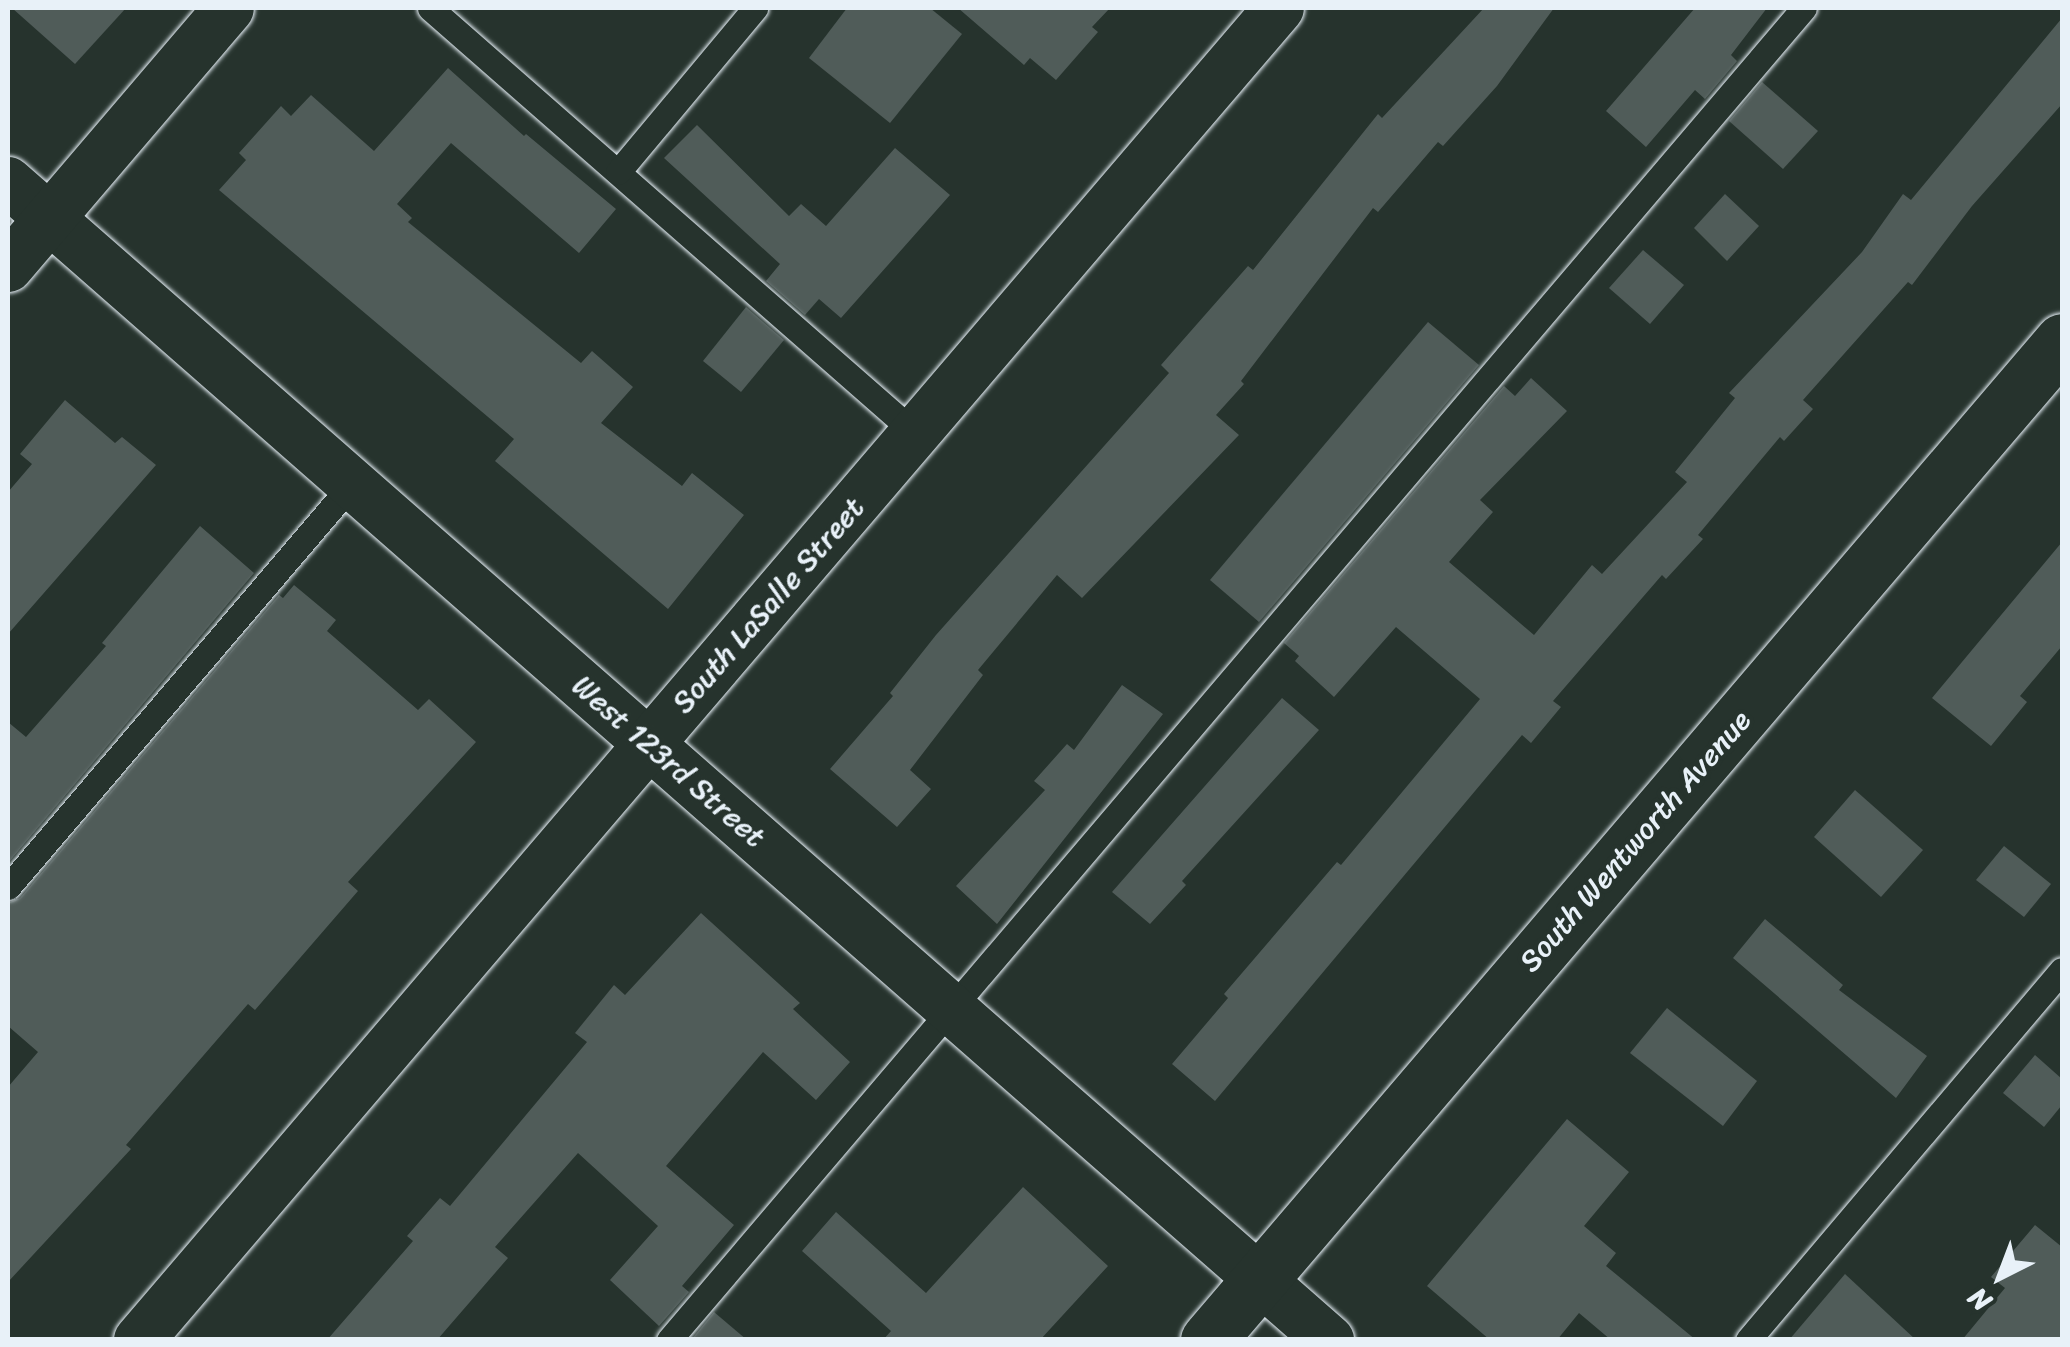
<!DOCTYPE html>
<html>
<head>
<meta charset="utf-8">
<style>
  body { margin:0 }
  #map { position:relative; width:2070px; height:1347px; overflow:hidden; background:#26332d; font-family:Sriracha,sans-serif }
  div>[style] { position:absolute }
  .building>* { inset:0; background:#505c59 }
  .roads { filter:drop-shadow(0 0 2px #e8f1f8) drop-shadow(0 0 2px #e8f1f8) }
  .service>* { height:25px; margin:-12.5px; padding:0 12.5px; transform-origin:12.5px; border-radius:12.5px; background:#26332d }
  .minor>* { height:50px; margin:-25px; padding:0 25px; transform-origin:25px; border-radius:25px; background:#26332d }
  .tertiary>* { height:55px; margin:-27.5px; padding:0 27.5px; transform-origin:27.5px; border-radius:27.5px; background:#26332d }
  span { translate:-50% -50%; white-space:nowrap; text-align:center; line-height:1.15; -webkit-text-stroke:9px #26332d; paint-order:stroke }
  .street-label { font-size:30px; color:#e8f1f8 }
  .frame { position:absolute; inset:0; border:10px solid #e8f1f8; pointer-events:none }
  .north { position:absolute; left:1950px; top:1227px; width:100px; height:100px; -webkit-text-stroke:8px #26332d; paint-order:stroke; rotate:222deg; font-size:28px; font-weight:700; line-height:40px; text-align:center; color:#e8f1f8 }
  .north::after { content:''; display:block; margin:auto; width:35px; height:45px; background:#e8f1f8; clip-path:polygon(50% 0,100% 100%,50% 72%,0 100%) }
</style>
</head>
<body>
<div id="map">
  <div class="building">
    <div style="clip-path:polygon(12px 8px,126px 8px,75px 64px)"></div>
    <div style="clip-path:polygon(847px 8px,930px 8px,962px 34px,890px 123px,809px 58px)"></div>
    <div style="clip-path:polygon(958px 8px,1110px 8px,1092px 27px,1098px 32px,1056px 80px,1030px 58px,1024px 65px)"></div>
    <div style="clip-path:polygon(1484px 8px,1554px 8px,1497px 86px,1443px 146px,1438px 142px,1378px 212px,1373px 208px,1241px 381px,1244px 384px,1216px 415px,1239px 435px,1082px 598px,1057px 575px,978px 670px,983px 675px,910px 770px,931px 789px,897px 827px,830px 769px,893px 696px,890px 693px,936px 635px,1169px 373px,1161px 365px,1248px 266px,1253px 270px,1378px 114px,1382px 118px)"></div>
    <div style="clip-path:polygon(1695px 8px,1767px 8px,1731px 55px,1737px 61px,1705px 99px,1695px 90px,1646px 147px,1606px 111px)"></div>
    <div style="clip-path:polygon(2062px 18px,2062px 104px,1972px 206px,1912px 285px,1908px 282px,1803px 400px,1813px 409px,1784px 441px,1780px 437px,1698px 535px,1703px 539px,1666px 579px,1662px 575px,1553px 701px,1561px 707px,1531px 743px,1522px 735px,1215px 1101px,1172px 1064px,1228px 998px,1224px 994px,1337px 862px,1341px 865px,1480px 699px,1396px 627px,1334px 697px,1295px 661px,1299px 656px,1284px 643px,1504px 386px,1515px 396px,1531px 378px,1567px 411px,1480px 500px,1493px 512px,1449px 562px,1534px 635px,1592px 565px,1602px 574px,1687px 482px,1675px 472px,1735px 398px,1729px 393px,1862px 252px,1903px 194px,1911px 200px)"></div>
    <div style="clip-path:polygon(448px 68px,524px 136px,526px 134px,616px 209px,579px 253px,451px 143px,397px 204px,412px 218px,408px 222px,581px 363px,592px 351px,633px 387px,601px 423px,682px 486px,692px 473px,744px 515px,668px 609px,495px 461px,514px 439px,219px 190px,246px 160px,239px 153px,281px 106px,291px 116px,311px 95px,374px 151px)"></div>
    <div style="clip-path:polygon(1762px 82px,1818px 131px,1783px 169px,1729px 121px)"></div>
    <div style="clip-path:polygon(697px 125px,789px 216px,801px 204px,826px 226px,895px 148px,950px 195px,841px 318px,819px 299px,805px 315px,766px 281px,780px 264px,664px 158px)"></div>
    <div style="clip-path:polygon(1725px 194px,1759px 226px,1727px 261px,1694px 228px)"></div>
    <div style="clip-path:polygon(1643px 250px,1684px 285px,1650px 324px,1609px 288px)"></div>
    <div style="clip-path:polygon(746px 307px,784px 340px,741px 392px,703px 361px)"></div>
    <div style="clip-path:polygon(1428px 322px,1479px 365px,1259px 622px,1210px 580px)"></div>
    <div style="clip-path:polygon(65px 400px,115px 443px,122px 437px,156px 465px,8px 634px,8px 492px,32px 464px,20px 454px)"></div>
    <div style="clip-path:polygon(200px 526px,254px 573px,8px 863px,8px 722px,26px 737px,106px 646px,102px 643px)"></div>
    <div style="clip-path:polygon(2062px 542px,2062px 646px,2020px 696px,2027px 702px,1991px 746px,1932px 698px)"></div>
    <div style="clip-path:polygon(294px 585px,336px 620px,327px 631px,418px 710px,429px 699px,476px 742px,348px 882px,358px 891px,255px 1010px,248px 1004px,126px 1145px,131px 1149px,8px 1282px,8px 1087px,38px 1052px,8px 1026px,8px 903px,20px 898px,279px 595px,283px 598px)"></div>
    <div style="clip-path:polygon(1122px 685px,1163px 714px,997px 924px,956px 886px,1045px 790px,1034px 781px,1067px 744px,1074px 750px)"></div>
    <div style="clip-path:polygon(1282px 698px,1319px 730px,1182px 881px,1186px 885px,1150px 924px,1112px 892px)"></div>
    <div style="clip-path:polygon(1855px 790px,1923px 850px,1881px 897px,1814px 837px)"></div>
    <div style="clip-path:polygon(2004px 846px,2051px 884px,2024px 917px,1976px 880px)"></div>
    <div style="clip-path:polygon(701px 913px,800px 1003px,793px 1009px,850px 1062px,816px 1100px,763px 1052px,666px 1166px,734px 1225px,682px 1286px,689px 1292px,659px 1326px,610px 1280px,658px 1226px,578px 1153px,495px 1247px,508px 1258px,437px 1340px,327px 1340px,413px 1241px,407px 1236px,440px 1198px,450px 1206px,587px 1042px,575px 1033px,614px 985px,625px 995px)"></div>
    <div style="clip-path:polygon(1765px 919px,1843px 985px,1839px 990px,1927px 1056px,1896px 1098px,1733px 958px)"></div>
    <div style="clip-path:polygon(1667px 1008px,1757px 1081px,1723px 1126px,1630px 1053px)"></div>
    <div style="clip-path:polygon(2035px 1055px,2062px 1079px,2062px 1105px,2044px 1127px,2003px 1093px)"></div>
    <div style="clip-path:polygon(1567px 1119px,1629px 1172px,1584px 1226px,1616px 1253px,1606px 1266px,1696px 1340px,1611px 1340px,1579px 1313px,1557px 1340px,1490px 1340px,1427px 1286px)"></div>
    <div style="clip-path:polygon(1023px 1187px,1108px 1266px,1040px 1340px,883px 1340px,891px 1331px,802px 1251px,836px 1212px,926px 1293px)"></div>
    <div style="clip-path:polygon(2035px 1225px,2062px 1247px,2062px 1340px,1962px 1340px,2005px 1288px,1991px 1277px)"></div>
    <div style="clip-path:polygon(1845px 1274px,1916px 1340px,1789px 1340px)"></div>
    <div style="clip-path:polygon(714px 1312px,747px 1340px,691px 1340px)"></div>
  </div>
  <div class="roads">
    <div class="service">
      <div style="left:430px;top:8px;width:645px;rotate:41.23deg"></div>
      <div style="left:618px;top:172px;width:214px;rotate:-50.1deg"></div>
      <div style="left:8px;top:887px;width:530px;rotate:-49.52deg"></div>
      <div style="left:669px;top:1340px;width:1750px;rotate:-49.57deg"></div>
      <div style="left:1748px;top:1340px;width:485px;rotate:-49.7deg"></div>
    </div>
    <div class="minor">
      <div style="left:8px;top:182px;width:1757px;rotate:41.24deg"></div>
      <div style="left:8px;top:267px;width:340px;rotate:-49.5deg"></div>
      <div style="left:139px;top:1340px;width:1753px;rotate:-49.44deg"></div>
    </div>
    <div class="tertiary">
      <div style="left:1208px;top:1340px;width:1314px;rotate:-49.47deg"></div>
    </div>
  </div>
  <div class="street-label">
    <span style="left:768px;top:605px;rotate:-49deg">South LaSalle Street</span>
    <span style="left:669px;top:761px;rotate:41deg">West 123rd Street</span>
    <span style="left:1635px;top:841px;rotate:-49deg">South Wentworth Avenue</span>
  </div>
  <div class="frame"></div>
  <div class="north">N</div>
</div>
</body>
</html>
